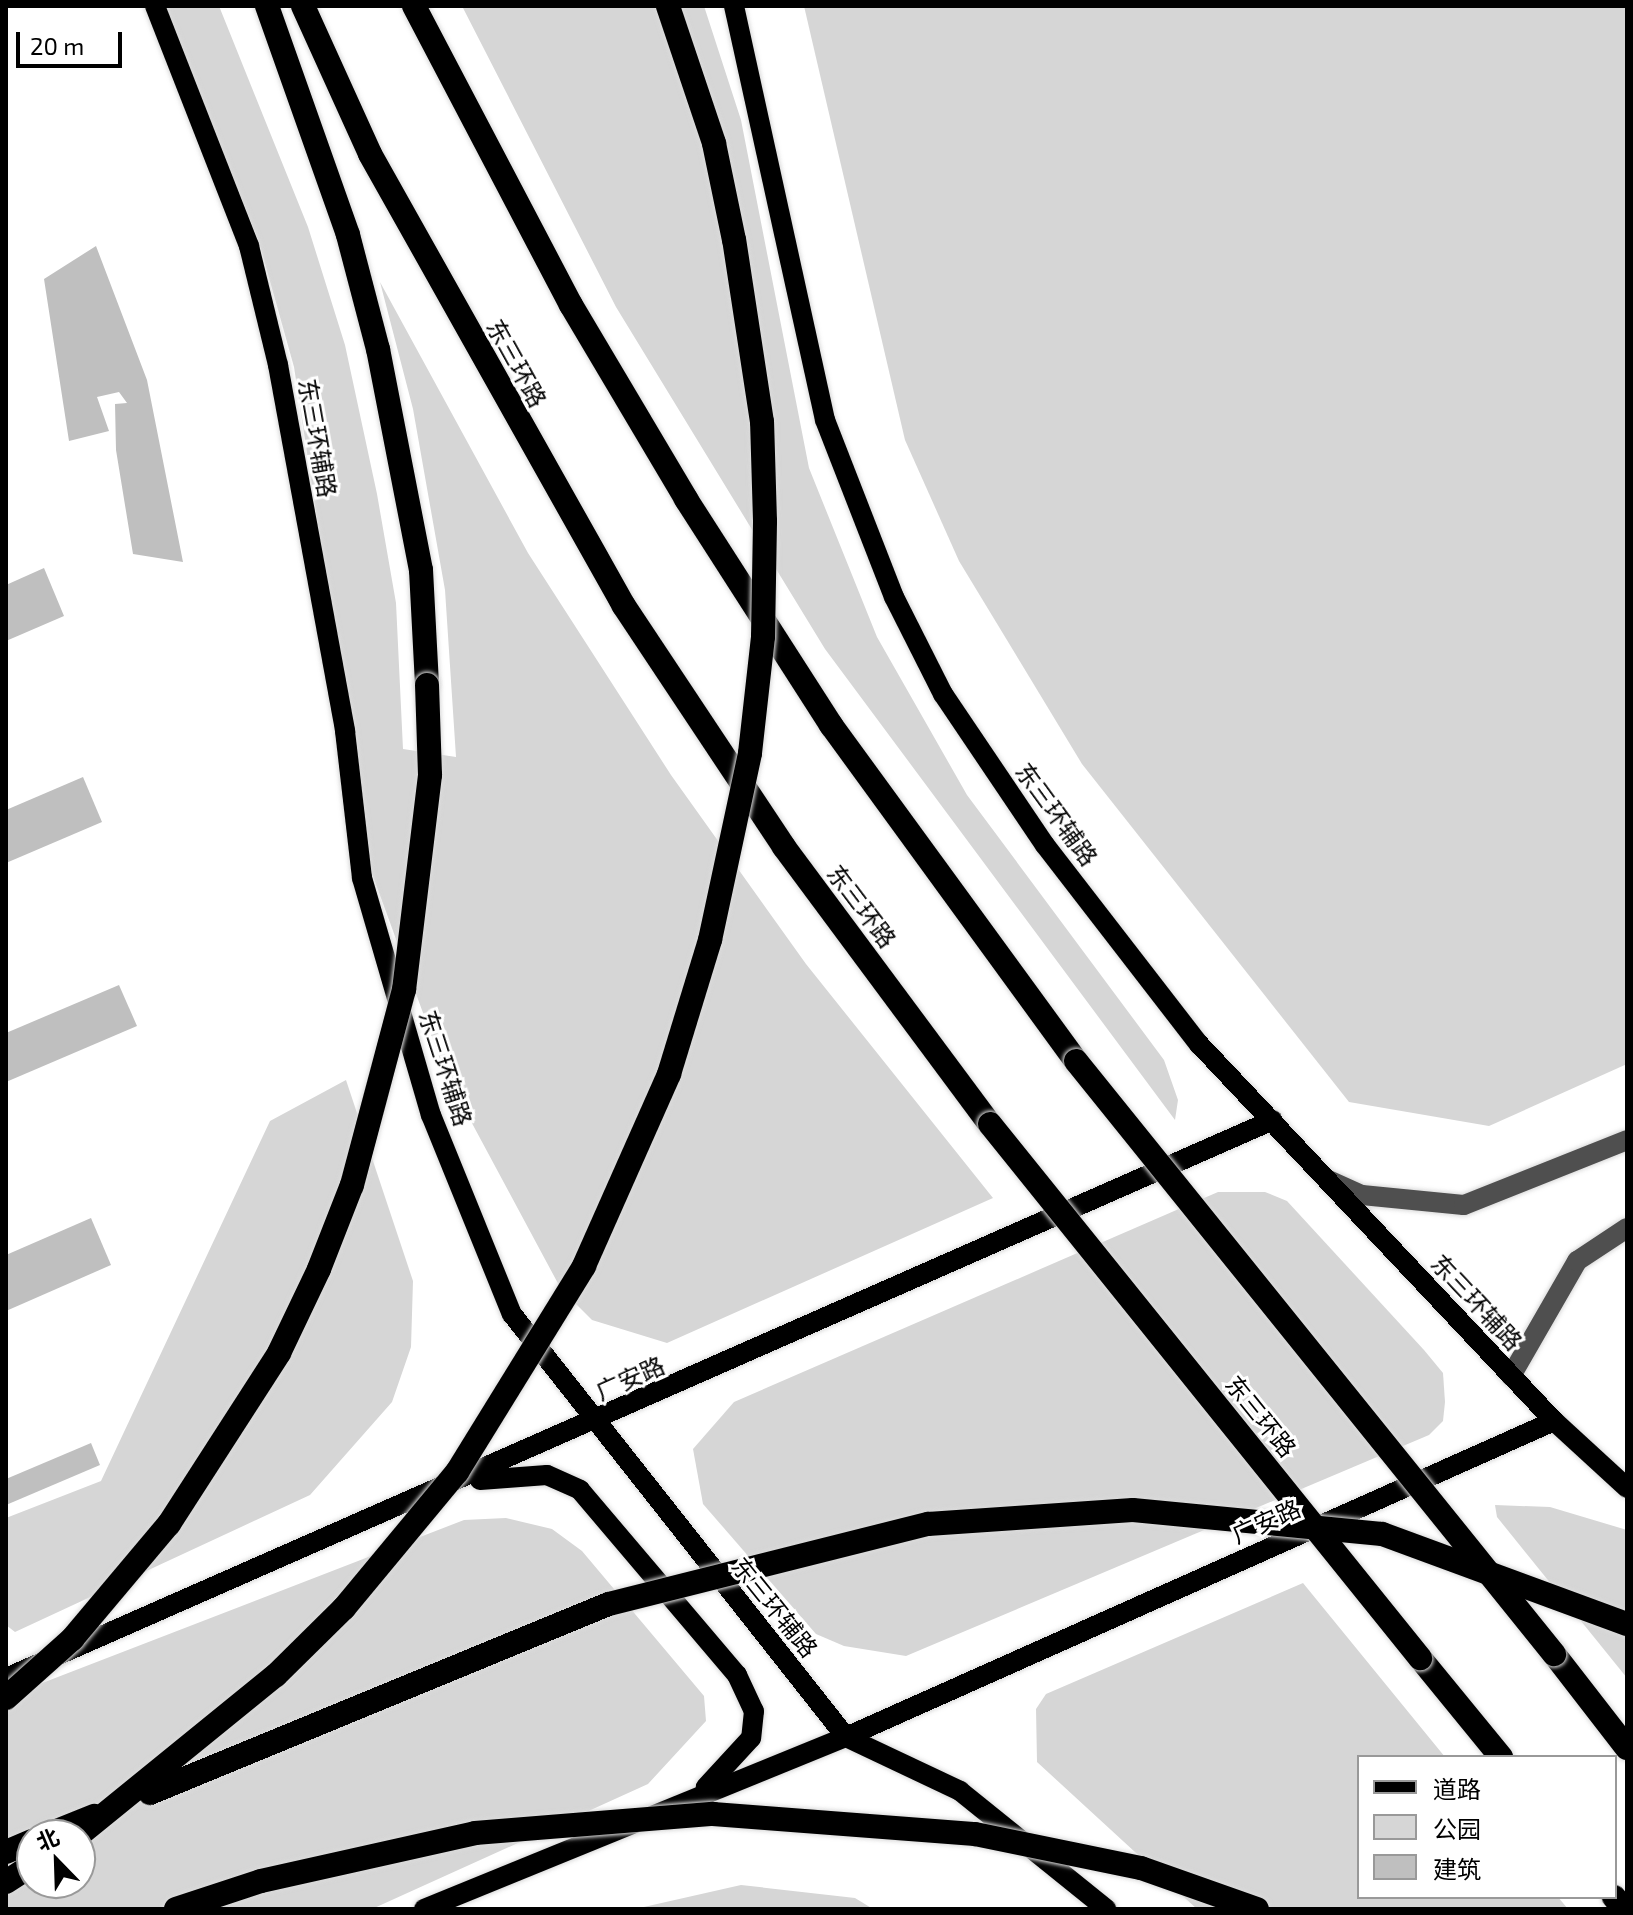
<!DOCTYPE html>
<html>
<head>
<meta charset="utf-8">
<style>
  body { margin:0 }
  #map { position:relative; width:1633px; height:1915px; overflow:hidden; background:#fff; font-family:"Exo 2","Noto Sans SC",sans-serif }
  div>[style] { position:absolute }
  .green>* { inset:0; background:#d6d6d6 }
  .building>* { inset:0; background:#bfbfbf }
  .roads { filter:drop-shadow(0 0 2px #dbdbdb) drop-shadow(0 0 2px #dbdbdb) }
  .minor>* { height:20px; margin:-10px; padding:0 10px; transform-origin:10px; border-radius:10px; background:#4f4f4f }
  .major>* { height:20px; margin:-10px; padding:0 10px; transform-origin:10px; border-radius:10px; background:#000 }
  .highway>* { height:24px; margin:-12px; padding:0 12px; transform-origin:12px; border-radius:12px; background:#000 }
  .bridges { filter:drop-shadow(0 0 2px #dbdbdb) drop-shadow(0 0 2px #dbdbdb) }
  .highway-bridge>* { height:24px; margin:-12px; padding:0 12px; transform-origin:12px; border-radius:12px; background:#000 }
  span { translate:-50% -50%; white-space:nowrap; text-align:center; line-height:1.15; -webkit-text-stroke:6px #fff; paint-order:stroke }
  .street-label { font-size:24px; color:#000 }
  .frame { position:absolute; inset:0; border:8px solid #000; pointer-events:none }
  .legend { position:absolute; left:1357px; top:1755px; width:260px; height:144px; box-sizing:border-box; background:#fff; border:2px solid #999; margin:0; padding:10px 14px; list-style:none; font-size:24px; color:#000 }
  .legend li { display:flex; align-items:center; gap:16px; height:40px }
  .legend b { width:40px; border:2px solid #999 }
  .north { position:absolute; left:16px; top:1819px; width:80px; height:80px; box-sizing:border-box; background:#fff; border:2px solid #999; border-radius:50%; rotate:337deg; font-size:22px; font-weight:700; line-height:32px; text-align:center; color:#000 }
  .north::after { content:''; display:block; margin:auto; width:28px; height:36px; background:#000; clip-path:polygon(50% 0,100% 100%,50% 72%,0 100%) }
  .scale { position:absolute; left:16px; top:32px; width:106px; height:36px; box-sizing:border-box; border:4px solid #000; border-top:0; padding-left:10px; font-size:24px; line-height:28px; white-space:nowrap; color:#000; -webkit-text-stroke:6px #fff; paint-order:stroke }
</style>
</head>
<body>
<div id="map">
  <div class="green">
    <div style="clip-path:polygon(164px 6px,219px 6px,308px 227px,345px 345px,377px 494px,396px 603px,403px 749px,456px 757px,445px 590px,413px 409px,380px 282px,528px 553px,671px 775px,806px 964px,993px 1198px,667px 1343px,592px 1320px,561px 1289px,445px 1073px,370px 868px,294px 367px,259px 242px)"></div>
    <div style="clip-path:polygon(462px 6px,704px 6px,741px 120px,809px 468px,877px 637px,967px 795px,1164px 1060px,1178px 1100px,1175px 1120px,825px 649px,616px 307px)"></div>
    <div style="clip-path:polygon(804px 6px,1627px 6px,1627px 1064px,1489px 1126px,1349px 1102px,1082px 764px,959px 561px,905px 440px)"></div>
    <div style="clip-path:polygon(346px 1080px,413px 1281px,411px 1347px,392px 1402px,310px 1495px,15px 1632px,6px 1625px,6px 1518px,101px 1481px,270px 1121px)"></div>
    <div style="clip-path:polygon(1218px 1192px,1265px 1192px,1287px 1201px,1424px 1350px,1443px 1373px,1445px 1402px,1443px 1421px,1429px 1435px,906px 1656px,844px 1646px,816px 1634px,703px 1504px,693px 1449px,734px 1402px)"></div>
    <div style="clip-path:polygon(1495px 1505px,1550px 1507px,1627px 1530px,1627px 1678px,1497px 1517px)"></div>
    <div style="clip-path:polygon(evenodd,506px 1518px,552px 1529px,582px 1551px,704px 1696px,706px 1721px,648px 1784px,372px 1909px,6px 1909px,6px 1697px,464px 1520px,506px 1518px,32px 1835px,80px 1835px,80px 1883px,32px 1883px,32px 1835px)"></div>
    <div style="clip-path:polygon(1303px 1583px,1445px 1757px,1359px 1757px,1359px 1897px,1558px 1897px,1568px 1909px,1197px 1909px,1037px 1762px,1036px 1709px,1046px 1694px)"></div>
    <div style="clip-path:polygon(741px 1885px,855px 1898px,873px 1909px,635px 1909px)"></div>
  </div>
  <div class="building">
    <div style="clip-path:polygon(96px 246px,147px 380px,183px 562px,133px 554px,116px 450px,115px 404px,127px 403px,119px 392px,97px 397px,109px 431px,69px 441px,44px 279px)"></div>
    <div style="clip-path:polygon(44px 568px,64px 616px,6px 641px,6px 585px)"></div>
    <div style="clip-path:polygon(83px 777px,102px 822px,6px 863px,6px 810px)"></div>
    <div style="clip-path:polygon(119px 985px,137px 1026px,6px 1082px,6px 1033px)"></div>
    <div style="clip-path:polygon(91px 1218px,111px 1265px,6px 1311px,6px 1255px)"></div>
    <div style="clip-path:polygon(91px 1443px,100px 1465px,6px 1505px,6px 1479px)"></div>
  </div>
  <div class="roads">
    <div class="minor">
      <div style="left:1328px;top:1180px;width:37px;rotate:24deg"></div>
      <div style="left:1362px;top:1195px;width:102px;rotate:5.6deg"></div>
      <div style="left:1464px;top:1205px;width:175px;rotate:-21.7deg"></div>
      <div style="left:1511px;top:1376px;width:133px;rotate:-60.1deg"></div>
      <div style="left:1577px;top:1261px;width:60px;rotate:-33.4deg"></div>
    </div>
    <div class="major">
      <div style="left:155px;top:6px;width:258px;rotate:68.6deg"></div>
      <div style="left:249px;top:246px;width:122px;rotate:76.3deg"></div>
      <div style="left:278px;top:365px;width:372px;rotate:79.6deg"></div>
      <div style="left:345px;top:731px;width:148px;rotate:83.4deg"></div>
      <div style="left:362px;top:878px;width:247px;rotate:73.8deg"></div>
      <div style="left:431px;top:1115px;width:215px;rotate:67.9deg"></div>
      <div style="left:512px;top:1314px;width:539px;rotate:51.71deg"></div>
      <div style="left:846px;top:1737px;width:126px;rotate:25.3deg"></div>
      <div style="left:960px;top:1791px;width:188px;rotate:38.9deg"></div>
      <div style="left:734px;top:6px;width:424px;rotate:77.6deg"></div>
      <div style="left:825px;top:420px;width:190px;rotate:68.7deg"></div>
      <div style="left:894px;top:597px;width:109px;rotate:63.2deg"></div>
      <div style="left:943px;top:694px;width:182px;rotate:56deg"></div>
      <div style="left:1045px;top:845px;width:252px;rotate:52.3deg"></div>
      <div style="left:1199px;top:1044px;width:518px;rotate:46.72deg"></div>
      <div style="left:1554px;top:1421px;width:99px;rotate:42.5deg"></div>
      <div style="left:480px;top:1480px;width:67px;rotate:-4.3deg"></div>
      <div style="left:547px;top:1475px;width:36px;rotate:24deg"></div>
      <div style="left:580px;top:1490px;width:243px;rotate:49.7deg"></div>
      <div style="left:737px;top:1675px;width:40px;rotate:65deg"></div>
      <div style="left:754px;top:1711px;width:27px;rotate:96deg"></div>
      <div style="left:751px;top:1738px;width:67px;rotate:132.6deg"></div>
      <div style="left:6px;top:1678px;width:1384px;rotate:-23.77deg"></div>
      <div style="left:424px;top:1909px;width:456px;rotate:-22.2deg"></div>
      <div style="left:846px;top:1737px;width:775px;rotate:-24.05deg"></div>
    </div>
    <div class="highway">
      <div style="left:267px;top:6px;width:243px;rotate:70.5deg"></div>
      <div style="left:348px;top:235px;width:118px;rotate:75.3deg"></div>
      <div style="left:378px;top:349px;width:225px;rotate:79deg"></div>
      <div style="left:421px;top:570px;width:115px;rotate:87deg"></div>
      <div style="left:303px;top:6px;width:162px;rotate:65.6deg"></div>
      <div style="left:370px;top:154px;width:518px;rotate:60.67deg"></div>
      <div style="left:624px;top:606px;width:289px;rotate:56.4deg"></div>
      <div style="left:784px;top:847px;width:345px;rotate:53.4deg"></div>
      <div style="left:414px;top:6px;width:338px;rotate:62.3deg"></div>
      <div style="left:571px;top:305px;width:226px;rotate:59.3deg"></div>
      <div style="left:686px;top:499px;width:269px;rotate:57.3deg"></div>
      <div style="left:831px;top:725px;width:416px;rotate:53.9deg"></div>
      <div style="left:1554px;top:1654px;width:119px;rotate:52.2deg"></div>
      <div style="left:1420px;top:1658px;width:128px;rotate:50.7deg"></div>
      <div style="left:6px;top:1852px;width:28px;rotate:-23deg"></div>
      <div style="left:6px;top:1882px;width:31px;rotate:-33deg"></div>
      <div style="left:1614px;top:1897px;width:16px;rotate:50deg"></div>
    </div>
  </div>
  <div class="bridges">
    <div class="highway-bridge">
      <div style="left:1076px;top:1061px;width:762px;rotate:51.13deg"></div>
      <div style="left:990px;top:1124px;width:686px;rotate:51.16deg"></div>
      <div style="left:6px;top:1698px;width:89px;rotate:-41.8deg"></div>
      <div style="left:72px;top:1639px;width:150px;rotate:-49.9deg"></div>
      <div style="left:169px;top:1524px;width:203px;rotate:-57.2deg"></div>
      <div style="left:279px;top:1353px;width:93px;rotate:-64.5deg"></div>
      <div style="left:319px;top:1269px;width:90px;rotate:-68.6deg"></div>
      <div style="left:352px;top:1185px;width:202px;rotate:-75.1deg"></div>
      <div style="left:404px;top:990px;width:217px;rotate:-83.1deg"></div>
      <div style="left:430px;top:775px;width:90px;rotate:-91.9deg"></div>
      <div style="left:150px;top:1793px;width:496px;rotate:-22.4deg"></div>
      <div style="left:609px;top:1604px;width:329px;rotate:-14.1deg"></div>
      <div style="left:928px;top:1524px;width:205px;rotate:-3.9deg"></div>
      <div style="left:1133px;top:1510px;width:250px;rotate:5.5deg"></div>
      <div style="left:1382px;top:1534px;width:261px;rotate:20.2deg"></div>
      <div style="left:47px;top:1835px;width:51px;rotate:-22deg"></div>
      <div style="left:79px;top:1835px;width:254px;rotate:-39.1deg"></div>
      <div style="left:276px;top:1675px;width:95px;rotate:-44.6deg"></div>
      <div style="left:344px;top:1608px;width:177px;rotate:-50.3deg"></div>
      <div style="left:457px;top:1472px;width:242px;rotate:-58.3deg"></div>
      <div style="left:584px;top:1266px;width:210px;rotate:-66.1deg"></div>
      <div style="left:669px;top:1074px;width:140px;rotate:-73deg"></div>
      <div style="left:710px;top:940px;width:191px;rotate:-77.9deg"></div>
      <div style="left:750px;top:753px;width:117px;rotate:-83.6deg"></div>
      <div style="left:763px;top:637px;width:116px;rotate:-89deg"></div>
      <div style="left:765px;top:521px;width:99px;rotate:-91.7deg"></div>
      <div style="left:762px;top:422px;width:184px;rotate:-98.7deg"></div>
      <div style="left:734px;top:240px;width:99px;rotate:-101.7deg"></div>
      <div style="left:714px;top:143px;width:145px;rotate:-108.6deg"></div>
      <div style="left:176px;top:1909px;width:89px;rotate:-18.2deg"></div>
      <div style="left:261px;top:1881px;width:219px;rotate:-12.6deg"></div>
      <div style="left:475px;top:1833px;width:239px;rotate:-4.6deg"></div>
      <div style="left:713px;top:1814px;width:263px;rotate:4.4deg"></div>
      <div style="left:975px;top:1834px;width:169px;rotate:11.6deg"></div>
      <div style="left:1141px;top:1868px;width:123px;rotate:19.5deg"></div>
    </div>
  </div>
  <div class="street-label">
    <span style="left:517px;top:363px;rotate:61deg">东三环路</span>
    <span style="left:318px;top:438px;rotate:80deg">东三环辅路</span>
    <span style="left:1057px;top:814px;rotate:54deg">东三环辅路</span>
    <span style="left:862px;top:906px;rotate:53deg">东三环路</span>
    <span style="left:446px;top:1068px;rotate:72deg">东三环辅路</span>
    <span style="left:1477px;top:1302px;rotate:47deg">东三环辅路</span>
    <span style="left:630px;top:1378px;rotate:-24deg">广安路</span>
    <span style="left:1261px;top:1416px;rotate:51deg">东三环路</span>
    <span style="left:1266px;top:1521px;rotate:-24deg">广安路</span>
    <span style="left:775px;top:1607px;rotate:51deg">东三环辅路</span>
  </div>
  <div class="frame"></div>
  <ul class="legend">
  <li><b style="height:10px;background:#000"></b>道路</li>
  <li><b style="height:22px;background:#d6d6d6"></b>公园</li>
  <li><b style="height:22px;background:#bfbfbf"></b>建筑</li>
  </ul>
  <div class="north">北</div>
  <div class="scale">20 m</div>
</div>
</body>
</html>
